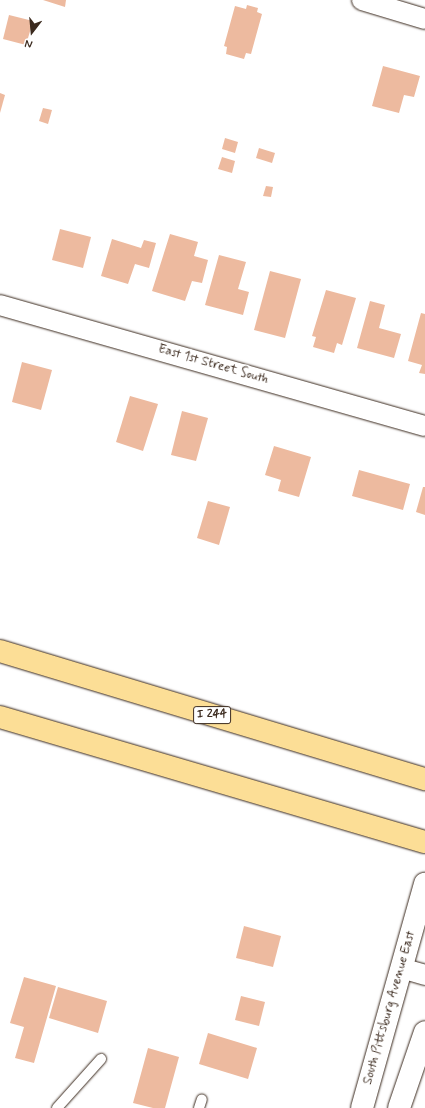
<!DOCTYPE html>
<html>
<head>
<meta charset="utf-8">
<style>
  body { margin:0 }
  #map { position:relative; width:425px; height:1108px; overflow:hidden; background:#fff; font-family:Mynerve,sans-serif }
  div>[style] { position:absolute }
  .building>* { inset:0; background:#edba9f }
  .roads { filter:drop-shadow(0 0 1px #3b2a1e) drop-shadow(0 0 1px #3b2a1e) }
  .service>* { height:10px; margin:-5px; padding:0 5px; transform-origin:5px; border-radius:5px; background:#fff }
  .minor>* { height:20px; margin:-10px; padding:0 10px; transform-origin:10px; border-radius:10px; background:#fff }
  .tertiary>* { height:22px; margin:-11px; padding:0 11px; transform-origin:11px; border-radius:11px; background:#fff }
  .motorway>* { height:22px; margin:-11px; padding:0 11px; transform-origin:11px; border-radius:11px; background:#fcde96 }
  span { translate:-50% -50%; white-space:nowrap; text-align:center; line-height:1.15; -webkit-text-stroke:3.5px #fff; paint-order:stroke }
  .shield-label span { padding:1px 3px; background:#fff; border:1px solid; border-radius:3px; -webkit-text-stroke-width:0 }
  .shield-label { font-size:12px; color:#3b2a1e; font-weight:700 }
  .street-label { font-size:13px; color:#3b2a1e }
  .north { position:absolute; left:12px; top:12px; width:40px; height:40px; -webkit-text-stroke:3px #fff; paint-order:stroke; rotate:196deg; font-size:11px; font-weight:700; line-height:16px; text-align:center; color:#3b2a1e }
  .north::after { content:''; display:block; margin:auto; width:14px; height:18px; background:#3b2a1e; clip-path:polygon(50% 0,100% 100%,50% 72%,0 100%) }
</style>
</head>
<body>
<div id="map">
  <div class="building">
    <div style="clip-path:polygon(43px 0,66px 0,65px 7px)"></div>
    <div style="clip-path:polygon(247px 5px,258px 8px,257px 12px,262px 14px,251px 54px,246px 53px,244px 59px,226px 54px,227px 47px,224px 46px,235px 6px,246px 9px)"></div>
    <div style="clip-path:polygon(9px 15px,33px 21px,26px 45px,3px 39px)"></div>
    <div style="clip-path:polygon(383px 66px,420px 76px,414px 97px,404px 95px,399px 113px,372px 106px)"></div>
    <div style="clip-path:polygon(0 93px,5px 95px,0 113px)"></div>
    <div style="clip-path:polygon(43px 108px,52px 110px,48px 124px,39px 121px)"></div>
    <div style="clip-path:polygon(225px 138px,238px 142px,235px 153px,222px 149px)"></div>
    <div style="clip-path:polygon(259px 148px,275px 153px,272px 163px,256px 158px)"></div>
    <div style="clip-path:polygon(222px 157px,235px 161px,232px 173px,218px 169px)"></div>
    <div style="clip-path:polygon(266px 186px,273px 187px,271px 197px,263px 196px)"></div>
    <div style="clip-path:polygon(60px 229px,91px 237px,83px 268px,52px 260px)"></div>
    <div style="clip-path:polygon(170px 234px,198px 242px,194px 256px,208px 260px,202px 283px,192px 281px,185px 301px,152px 291px)"></div>
    <div style="clip-path:polygon(112px 239px,141px 248px,144px 240px,156px 243px,149px 268px,135px 264px,128px 284px,101px 276px)"></div>
    <div style="clip-path:polygon(219px 255px,246px 262px,238px 289px,249px 292px,243px 315px,205px 305px)"></div>
    <div style="clip-path:polygon(270px 271px,301px 279px,285px 338px,254px 330px)"></div>
    <div style="clip-path:polygon(326px 290px,356px 298px,342px 345px,337px 343px,334px 353px,313px 347px,316px 337px,312px 336px)"></div>
    <div style="clip-path:polygon(370px 301px,385px 305px,379px 328px,401px 334px,394px 358px,357px 348px)"></div>
    <div style="clip-path:polygon(421px 313px,425px 314px,425px 374px,419px 373px,422px 365px,408px 361px)"></div>
    <div style="clip-path:polygon(22px 362px,52px 370px,41px 410px,12px 402px)"></div>
    <div style="clip-path:polygon(130px 396px,158px 404px,143px 451px,116px 442px)"></div>
    <div style="clip-path:polygon(182px 411px,208px 418px,196px 461px,171px 455px)"></div>
    <div style="clip-path:polygon(274px 446px,311px 457px,299px 497px,278px 491px,281px 480px,265px 475px)"></div>
    <div style="clip-path:polygon(359px 470px,410px 484px,403px 510px,352px 496px)"></div>
    <div style="clip-path:polygon(423px 487px,425px 487px,425px 515px,416px 512px)"></div>
    <div style="clip-path:polygon(208px 501px,230px 507px,219px 545px,197px 538px)"></div>
    <div style="clip-path:polygon(244px 926px,281px 936px,273px 967px,236px 958px)"></div>
    <div style="clip-path:polygon(24px 977px,56px 986px,34px 1063px,15px 1058px,24px 1027px,10px 1023px)"></div>
    <div style="clip-path:polygon(58px 987px,107px 1001px,98px 1033px,49px 1018px)"></div>
    <div style="clip-path:polygon(241px 996px,265px 1002px,259px 1026px,235px 1020px)"></div>
    <div style="clip-path:polygon(208px 1033px,257px 1048px,248px 1079px,199px 1064px)"></div>
    <div style="clip-path:polygon(148px 1048px,179px 1057px,165px 1108px,153px 1108px,133px 1103px)"></div>
  </div>
  <div class="roads">
    <div class="service">
      <div style="left:57px;top:1108px;width:66px;rotate:-48.1deg"></div>
      <div style="left:199px;top:1108px;width:9px;rotate:-72deg"></div>
    </div>
    <div class="minor">
      <div style="left:362px;top:0;width:66px;rotate:16.8deg"></div>
      <div style="left:0;top:305px;width:442px;rotate:15.9deg"></div>
      <div style="left:401px;top:968px;width:25px;rotate:16deg"></div>
    </div>
    <div class="tertiary">
      <div style="left:362px;top:1108px;width:233px;rotate:-74.3deg"></div>
      <div style="left:399px;top:1108px;width:80px;rotate:-71.1deg"></div>
    </div>
    <div class="motorway">
      <div style="left:0;top:651px;width:444px;rotate:16.8deg"></div>
      <div style="left:0;top:717px;width:443px;rotate:16.4deg"></div>
    </div>
  </div>
  <div class="shield-label">
    <span style="left:212px;top:715px">I 244</span>
  </div>
  <div class="street-label">
    <span style="left:213px;top:365px;rotate:16deg">East 1st Street South</span>
    <span style="left:390px;top:1008px;rotate:-74deg">South Pittsburg Avenue East</span>
  </div>
  <div class="north">N</div>
</div>
</body>
</html>
